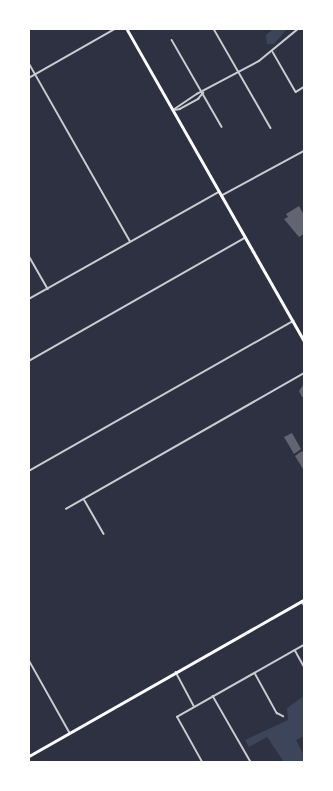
<!DOCTYPE html>
<html>
<head>
<meta charset="utf-8">
<style>
  body { margin:0 }
  #map { position:relative; width:333px; height:791px; overflow:hidden; background:#2d3142; font-family:"DejaVu Sans",sans-serif }
  div>[style] { position:absolute }
  .green>* { inset:0; background:#3c4559 }
  .building>* { inset:0; background:#626471 }
  .minor>* { height:1.5px; margin:-0.75px; padding:0 0.75px; transform-origin:0.75px; border-radius:0.75px; background:#caccd0 }
  .secondary>* { height:2.5px; margin:-1.25px; padding:0 1.25px; transform-origin:1.25px; border-radius:1.25px; background:#fff }
  .primary>* { height:2.5px; margin:-1.25px; padding:0 1.25px; transform-origin:1.25px; border-radius:1.25px; background:#fff }
  span { translate:-50% -50%; white-space:nowrap; text-align:center; line-height:1.15; -webkit-text-stroke:4px #fff; paint-order:stroke }
  .frame { position:absolute; inset:0; border:30px solid #fff; pointer-events:none }
</style>
</head>
<body>
<div id="map">
  <div class="green">
    <div style="clip-path:polygon(273px 29px,287px 29px,274px 44px,267px 44px,266px 35px)"></div>
    <div style="clip-path:polygon(304px 696px,304px 736px,296px 740px,304px 755px,304px 762px,284px 762px,267px 737px,249px 747px,245px 740px,288px 720px,287px 708px)"></div>
  </div>
  <div class="building">
    <div style="clip-path:polygon(299px 206px,304px 215px,304px 234px,299px 237px,284px 219px,288px 217px,286px 214px)"></div>
    <div style="clip-path:polygon(303px 385px,304px 396px,302px 397px,299px 391px)"></div>
    <div style="clip-path:polygon(292px 433px,301px 449px,294px 454px,284px 437px)"></div>
    <div style="clip-path:polygon(302px 451px,304px 454px,303px 469px,295px 456px)"></div>
  </div>
  <div class="minor">
    <div style="left:214px;top:29px;width:114px;rotate:60.1deg"></div>
    <div style="left:172px;top:40px;width:100px;rotate:60.1deg"></div>
    <div style="left:273px;top:52px;width:46px;rotate:60.1deg"></div>
    <div style="left:296px;top:92px;width:9px;rotate:-32deg"></div>
    <div style="left:29px;top:63px;width:205px;rotate:60.4deg"></div>
    <div style="left:29px;top:78px;width:99px;rotate:-29.7deg"></div>
    <div style="left:173px;top:110px;width:29px;rotate:-34deg"></div>
    <div style="left:197px;top:94px;width:70px;rotate:-28deg"></div>
    <div style="left:259px;top:61px;width:50px;rotate:-39.4deg"></div>
    <div style="left:174px;top:110px;width:6px;rotate:-9deg"></div>
    <div style="left:180px;top:109px;width:21px;rotate:-29deg"></div>
    <div style="left:198px;top:99px;width:8px;rotate:-50deg"></div>
    <div style="left:221px;top:196px;width:94px;rotate:-28.5deg"></div>
    <div style="left:29px;top:256px;width:38px;rotate:60deg"></div>
    <div style="left:29px;top:299px;width:218px;rotate:-29.4deg"></div>
    <div style="left:29px;top:361px;width:249px;rotate:-29.7deg"></div>
    <div style="left:29px;top:471px;width:304px;rotate:-29.6deg"></div>
    <div style="left:84px;top:499px;width:40px;rotate:60.3deg"></div>
    <div style="left:66px;top:509px;width:274px;rotate:-29.7deg"></div>
    <div style="left:302px;top:601px;width:4px;rotate:63deg"></div>
    <div style="left:295px;top:650px;width:18px;rotate:61deg"></div>
    <div style="left:29px;top:660px;width:84px;rotate:60.7deg"></div>
    <div style="left:176px;top:672px;width:38px;rotate:62deg"></div>
    <div style="left:255px;top:673px;width:46px;rotate:61.2deg"></div>
    <div style="left:277px;top:713px;width:7px;rotate:27deg"></div>
    <div style="left:213px;top:696px;width:76px;rotate:60.1deg"></div>
    <div style="left:202px;top:762px;width:51px;rotate:-119.1deg"></div>
    <div style="left:177px;top:717px;width:146px;rotate:-29.6deg"></div>
  </div>
  <div class="secondary">
    <div style="left:29px;top:756px;width:316px;rotate:-29.6deg"></div>
  </div>
  <div class="primary">
    <div style="left:127px;top:29px;width:358px;rotate:60.4deg"></div>
  </div>
  <div class="frame"></div>
</div>
</body>
</html>
